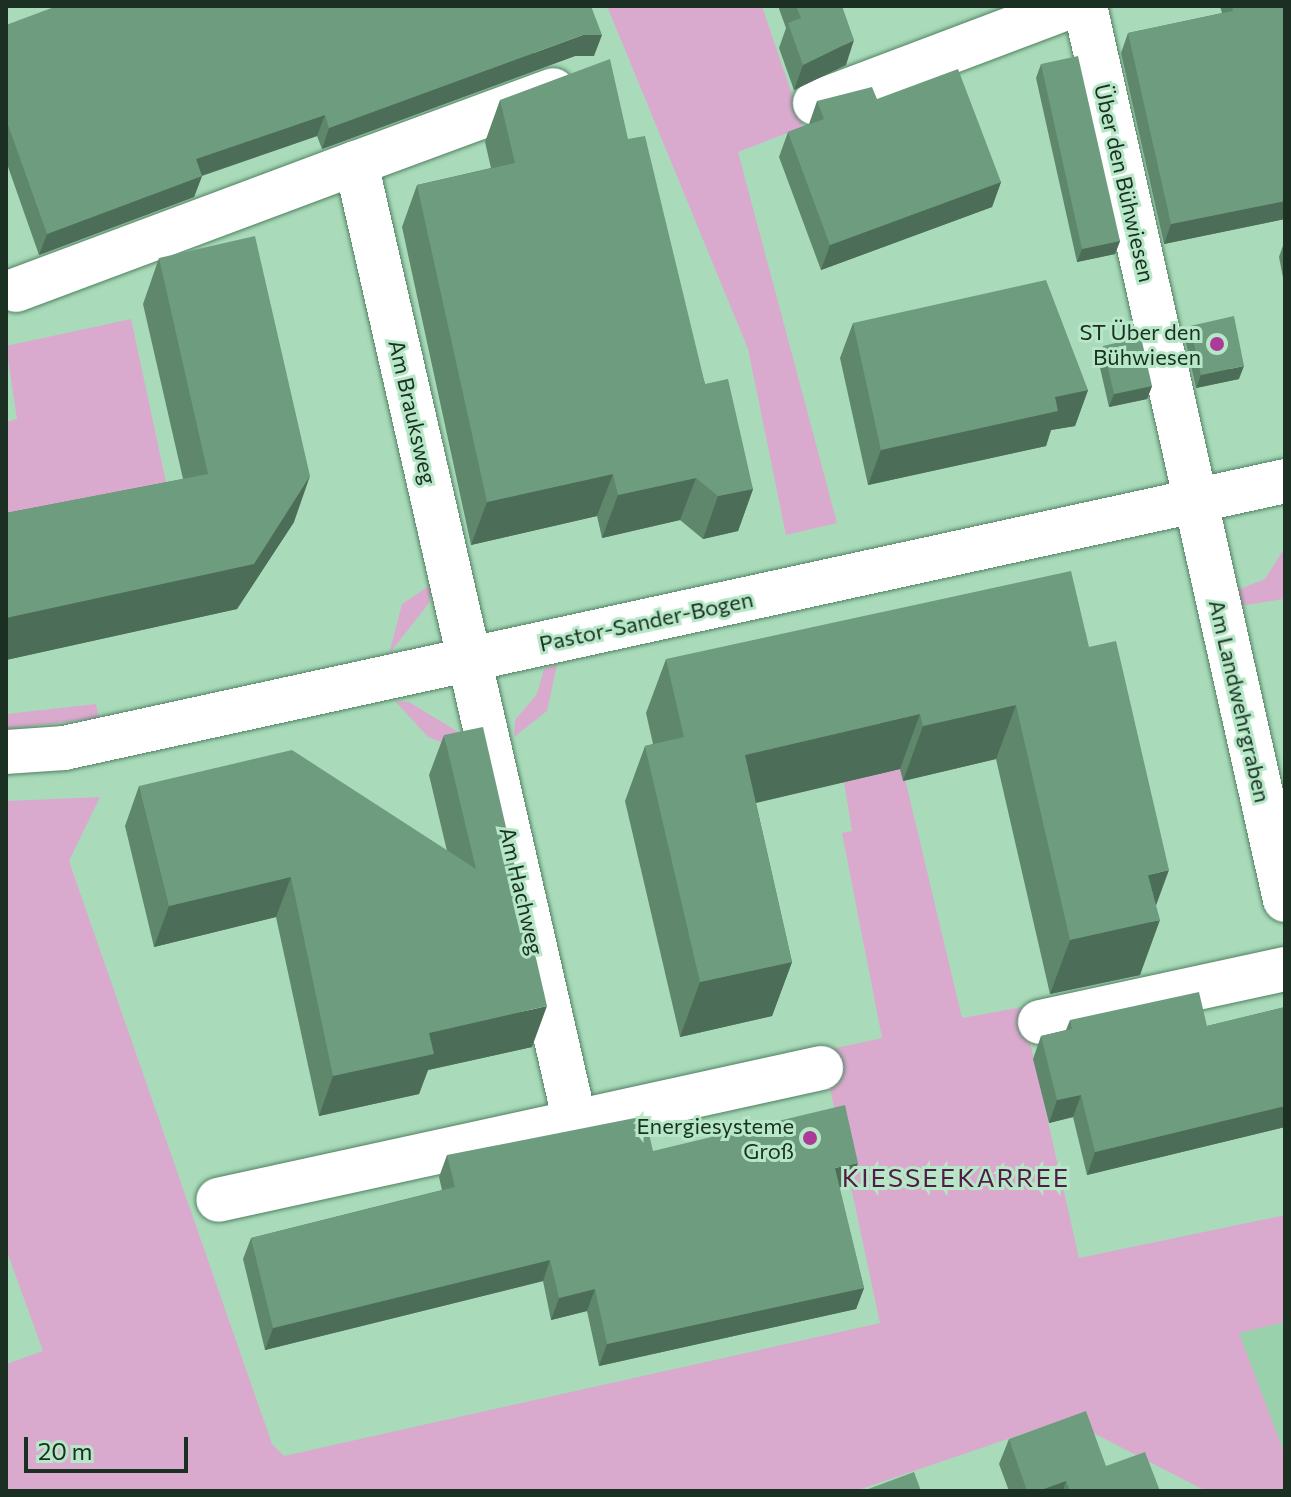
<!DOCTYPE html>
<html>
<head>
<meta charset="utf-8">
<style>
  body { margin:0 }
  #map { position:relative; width:1291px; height:1497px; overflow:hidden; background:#a9dbba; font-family:Commissioner,sans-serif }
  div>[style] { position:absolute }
  .built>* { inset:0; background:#98d1ab }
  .green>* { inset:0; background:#daaace }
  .roads { filter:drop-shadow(0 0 2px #518062) drop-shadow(0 0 2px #518062) }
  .street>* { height:44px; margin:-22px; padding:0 22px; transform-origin:22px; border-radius:22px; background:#fff }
  .wall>* { inset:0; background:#5e876c }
  .shaded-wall>* { inset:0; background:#4c6e58 }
  .building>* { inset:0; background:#6d9d7e }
  .dots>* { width:22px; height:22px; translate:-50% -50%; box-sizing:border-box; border:4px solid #b6e8c7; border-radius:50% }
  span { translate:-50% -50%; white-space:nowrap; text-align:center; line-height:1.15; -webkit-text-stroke:6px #b6e8c7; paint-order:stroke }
  .street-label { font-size:22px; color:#1b2f22 }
  .poi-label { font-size:22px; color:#1b2f22 }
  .right { translate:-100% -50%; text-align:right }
  .quarter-label { font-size:26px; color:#521c48; letter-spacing:2px }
  .frame { position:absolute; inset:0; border:8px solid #1b2f22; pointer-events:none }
  .scale { position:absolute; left:24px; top:1437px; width:164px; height:36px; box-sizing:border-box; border:4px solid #1b2f22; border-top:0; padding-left:10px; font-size:24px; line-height:28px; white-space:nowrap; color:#1b2f22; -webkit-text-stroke:6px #b6e8c7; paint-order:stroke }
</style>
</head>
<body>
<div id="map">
  <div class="built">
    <div style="clip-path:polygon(1285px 1322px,1285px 1455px,1239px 1333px)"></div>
  </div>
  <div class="green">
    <div style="clip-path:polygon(607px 6px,762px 6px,803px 127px,738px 152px,837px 523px,786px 535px,748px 349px)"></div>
    <div style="clip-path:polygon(131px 319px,169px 496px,6px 524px,6px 422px,17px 419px,6px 346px)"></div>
    <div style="clip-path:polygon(1285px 547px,1285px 599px,1239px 606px,1235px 591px,1265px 579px)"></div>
    <div style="clip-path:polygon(432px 584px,429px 603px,389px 654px,402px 604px)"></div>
    <div style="clip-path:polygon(869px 628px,962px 1018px,1022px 1007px,1079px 1258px,1285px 1215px,1285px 1322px,1239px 1333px,1285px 1455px,1285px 1491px,1206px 1491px,1066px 1419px,855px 1491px,6px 1491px,6px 1364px,43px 1351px,6px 1249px,6px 801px,100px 797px,69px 861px,272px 1444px,284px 1456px,880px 1323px,822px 1051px,882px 1038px,842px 833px,852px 831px,844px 782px,819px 674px)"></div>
    <div style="clip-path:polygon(557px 665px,547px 711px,514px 737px,515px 720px,537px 694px,544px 669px)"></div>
    <div style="clip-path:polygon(395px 701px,409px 702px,460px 733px,443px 743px,428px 737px)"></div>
    <div style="clip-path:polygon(96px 704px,99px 718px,6px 729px,6px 714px)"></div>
  </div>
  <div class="roads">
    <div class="street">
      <div style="left:1085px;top:6px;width:916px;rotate:77.39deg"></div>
      <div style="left:815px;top:103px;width:275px;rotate:-20.7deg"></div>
      <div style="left:356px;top:163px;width:210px;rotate:-20.3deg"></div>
      <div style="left:16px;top:290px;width:363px;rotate:-20.5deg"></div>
      <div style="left:356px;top:163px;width:984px;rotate:77.14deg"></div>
      <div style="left:575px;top:1122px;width:365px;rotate:167.7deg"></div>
      <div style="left:6px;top:752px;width:58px;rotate:-3.9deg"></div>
      <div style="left:64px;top:748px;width:1250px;rotate:-12.33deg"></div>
      <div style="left:1040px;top:1022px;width:251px;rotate:-12.2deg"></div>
      <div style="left:575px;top:1122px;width:252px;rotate:-12.4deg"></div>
    </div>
  </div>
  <div class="wall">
    <div style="clip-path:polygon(778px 6px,842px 6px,846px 65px,794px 90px,779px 48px,786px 28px)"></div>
    <div style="clip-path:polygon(1220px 6px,1285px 6px,1285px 219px,1164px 244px,1121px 53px,1128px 33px,1222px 13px)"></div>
    <div style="clip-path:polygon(6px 25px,594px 56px,575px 56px,322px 149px,317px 136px,202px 176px,194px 197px,39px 255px,6px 161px)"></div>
    <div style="clip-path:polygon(1041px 64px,1120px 241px,1115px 254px,1077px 262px,1036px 78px)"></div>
    <div style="clip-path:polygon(877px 99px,1001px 182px,992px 207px,821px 270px,779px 157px,788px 132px,809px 124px,817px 101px)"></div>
    <div style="clip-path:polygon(500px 100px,628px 139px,705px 384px,753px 489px,738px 531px,703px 539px,680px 520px,602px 538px,597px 516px,471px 545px,402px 227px,417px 185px,491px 168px,485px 142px)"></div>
    <div style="clip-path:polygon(1285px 240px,1285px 288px,1279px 257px)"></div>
    <div style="clip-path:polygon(159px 258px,294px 522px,237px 609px,6px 660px,6px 513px,183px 479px,143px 304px)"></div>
    <div style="clip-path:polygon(853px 323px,1088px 390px,1075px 426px,1051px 430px,1046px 446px,868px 485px,840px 358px)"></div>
    <div style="clip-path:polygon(1190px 326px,1239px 379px,1196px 388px,1185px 339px)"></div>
    <div style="clip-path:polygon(1103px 346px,1152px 386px,1147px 399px,1109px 407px,1098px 359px)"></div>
    <div style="clip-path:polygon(1089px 647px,1156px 906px,1140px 975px,1050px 994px,996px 759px,903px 781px,900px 769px,756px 803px,792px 962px,772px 1016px,680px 1037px,625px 801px,645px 746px,653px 744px,646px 713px,666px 659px)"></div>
    <div style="clip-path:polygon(444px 735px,532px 1047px,428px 1070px,419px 1094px,319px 1116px,276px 917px,154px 947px,125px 826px,139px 786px,447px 851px,429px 775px)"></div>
    <div style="clip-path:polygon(1285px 1007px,1285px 1127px,1087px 1175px,1073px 1117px,1049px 1123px,1033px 1059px,1041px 1036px,1066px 1030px,1070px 1020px,1207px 1026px)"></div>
    <div style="clip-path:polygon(653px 1151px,850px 1185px,839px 1187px,864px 1288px,856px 1309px,599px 1366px,587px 1311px,551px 1320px,543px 1281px,265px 1350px,243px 1259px,251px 1238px,442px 1190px,439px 1177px,447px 1155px)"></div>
    <div style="clip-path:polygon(1009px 1439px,1106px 1466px,1160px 1491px,1009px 1491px,999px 1464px)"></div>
  </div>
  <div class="shaded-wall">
    <div style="clip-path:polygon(583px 35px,602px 35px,594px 56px,575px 56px,322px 149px,329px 128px)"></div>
    <div style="clip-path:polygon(854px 40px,846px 65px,794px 90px,803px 65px)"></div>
    <div style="clip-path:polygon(325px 115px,317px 136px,189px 180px,196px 159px)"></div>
    <div style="clip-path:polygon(202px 176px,194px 197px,39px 255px,47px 234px)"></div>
    <div style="clip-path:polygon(1001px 182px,992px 207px,821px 270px,830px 245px)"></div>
    <div style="clip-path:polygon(1285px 201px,1285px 219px,1164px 244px,1171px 224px)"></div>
    <div style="clip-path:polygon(1120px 241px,1115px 254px,1077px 262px,1082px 249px)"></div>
    <div style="clip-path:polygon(1244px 366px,1239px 379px,1196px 388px,1201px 375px)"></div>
    <div style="clip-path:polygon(1152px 386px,1147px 399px,1109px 407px,1114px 394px)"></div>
    <div style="clip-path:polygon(1088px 390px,1075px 426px,1051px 430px,1046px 446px,868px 485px,881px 450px,1055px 397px)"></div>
    <div style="clip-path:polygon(613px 474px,597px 516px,471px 545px,487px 502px)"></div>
    <div style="clip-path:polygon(310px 476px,294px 522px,237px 609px,6px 660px,6px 618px)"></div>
    <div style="clip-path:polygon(696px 478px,680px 520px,602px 538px,618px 495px)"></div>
    <div style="clip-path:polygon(753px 489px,738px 531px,703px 539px,718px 496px)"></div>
    <div style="clip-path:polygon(1016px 705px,996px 759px,903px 781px,923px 726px)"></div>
    <div style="clip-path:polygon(920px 714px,900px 769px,725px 810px,745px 755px)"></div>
    <div style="clip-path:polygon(1169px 870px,1150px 922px,1160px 920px,1140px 975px,1050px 994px,1070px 940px,1148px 875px)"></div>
    <div style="clip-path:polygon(291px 877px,276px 917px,154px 947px,169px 906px)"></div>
    <div style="clip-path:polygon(792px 962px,772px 1016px,680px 1037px,700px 982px)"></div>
    <div style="clip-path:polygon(547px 1006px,532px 1047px,428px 1070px,419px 1094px,319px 1116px,333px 1076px,429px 1033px)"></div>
    <div style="clip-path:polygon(1081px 1095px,1073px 1117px,1049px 1123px,1057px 1100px)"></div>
    <div style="clip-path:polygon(1285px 1106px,1285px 1127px,1087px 1175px,1095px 1152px)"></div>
    <div style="clip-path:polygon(858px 1163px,850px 1185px,827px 1190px,835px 1168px)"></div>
    <div style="clip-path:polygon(550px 1260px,543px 1281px,265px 1350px,273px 1328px)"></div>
    <div style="clip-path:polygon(864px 1288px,856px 1309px,599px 1366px,607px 1344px)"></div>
    <div style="clip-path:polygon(595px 1289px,587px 1311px,551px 1320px,559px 1298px)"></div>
    <div style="clip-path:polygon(1066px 1481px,1063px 1491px,1038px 1491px)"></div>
  </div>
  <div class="building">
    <div style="clip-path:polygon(57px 6px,591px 6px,602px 35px,583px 35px,329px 128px,325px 115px,196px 159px,202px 176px,47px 234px,6px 119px,6px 25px)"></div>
    <div style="clip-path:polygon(796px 6px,842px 6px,854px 40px,803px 65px,788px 23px,801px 18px)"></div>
    <div style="clip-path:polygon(1232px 6px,1285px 6px,1285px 201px,1171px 224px,1128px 33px,1233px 11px)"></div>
    <div style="clip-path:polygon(1078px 56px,1120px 241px,1082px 249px,1041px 64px)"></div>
    <div style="clip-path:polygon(610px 59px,628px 139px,645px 136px,705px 384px,728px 379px,753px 489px,718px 496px,696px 478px,618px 495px,613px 474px,487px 502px,417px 185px,515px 163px,500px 100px)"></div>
    <div style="clip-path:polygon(958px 69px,1001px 182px,830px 245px,788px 132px,824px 119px,817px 101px,872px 87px,877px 99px)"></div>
    <div style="clip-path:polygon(255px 236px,310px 476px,254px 564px,6px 618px,6px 513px,208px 474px,159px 258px)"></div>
    <div style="clip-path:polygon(1046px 280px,1088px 390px,1055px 397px,1058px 411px,881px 450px,853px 323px)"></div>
    <div style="clip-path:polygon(1234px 316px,1244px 366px,1201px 375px,1190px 326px)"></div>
    <div style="clip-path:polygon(1141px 337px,1152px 386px,1114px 394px,1103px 346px)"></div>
    <div style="clip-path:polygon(1071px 571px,1089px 647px,1116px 641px,1169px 870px,1148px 875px,1160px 920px,1070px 940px,1016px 705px,923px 726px,920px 714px,745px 755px,792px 962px,700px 982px,645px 746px,684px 737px,666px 659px)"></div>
    <div style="clip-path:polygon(483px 727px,547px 1006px,429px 1033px,434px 1054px,333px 1076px,291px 877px,169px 906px,139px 786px,292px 750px,476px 869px,444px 735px)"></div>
    <div style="clip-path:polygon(1199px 992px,1207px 1026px,1285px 1007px,1285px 1106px,1095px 1152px,1081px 1095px,1057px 1100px,1041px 1036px,1072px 1029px,1070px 1020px)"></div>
    <div style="clip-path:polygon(845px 1105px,858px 1163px,835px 1168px,864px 1288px,607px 1344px,595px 1289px,559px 1298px,550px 1260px,273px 1328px,251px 1238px,455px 1187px,447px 1155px,645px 1116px,653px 1151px)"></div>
    <div style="clip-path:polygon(1086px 1411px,1106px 1466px,1145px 1452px,1160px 1491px,1070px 1491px,1066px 1481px,1038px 1491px,1027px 1491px,1009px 1439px)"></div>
    <div style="clip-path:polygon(914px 1472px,921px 1491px,863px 1491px)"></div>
  </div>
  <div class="dots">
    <div style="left:1217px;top:344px;background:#ac3b98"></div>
    <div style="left:810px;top:1138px;background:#ac3b98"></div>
  </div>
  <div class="street-label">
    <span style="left:1125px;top:183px;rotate:77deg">Über den Bühwiesen</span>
    <span style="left:413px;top:412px;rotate:77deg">Am Brauksweg</span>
    <span style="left:646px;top:621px;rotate:-12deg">Pastor-Sander-Bogen</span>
    <span style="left:1240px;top:701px;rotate:77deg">Am Landwehrgraben</span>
    <span style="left:522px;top:891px;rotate:77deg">Am Hachweg</span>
  </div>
  <div class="poi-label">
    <span class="right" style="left:1201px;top:344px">ST Über den<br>Bühwiesen</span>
    <span class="right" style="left:794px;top:1138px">Energiesysteme<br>Groß</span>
  </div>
  <div class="quarter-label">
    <span style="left:956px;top:1177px">KIESSEEKARREE</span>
  </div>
  <div class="frame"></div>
  <div class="scale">20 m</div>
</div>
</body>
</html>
